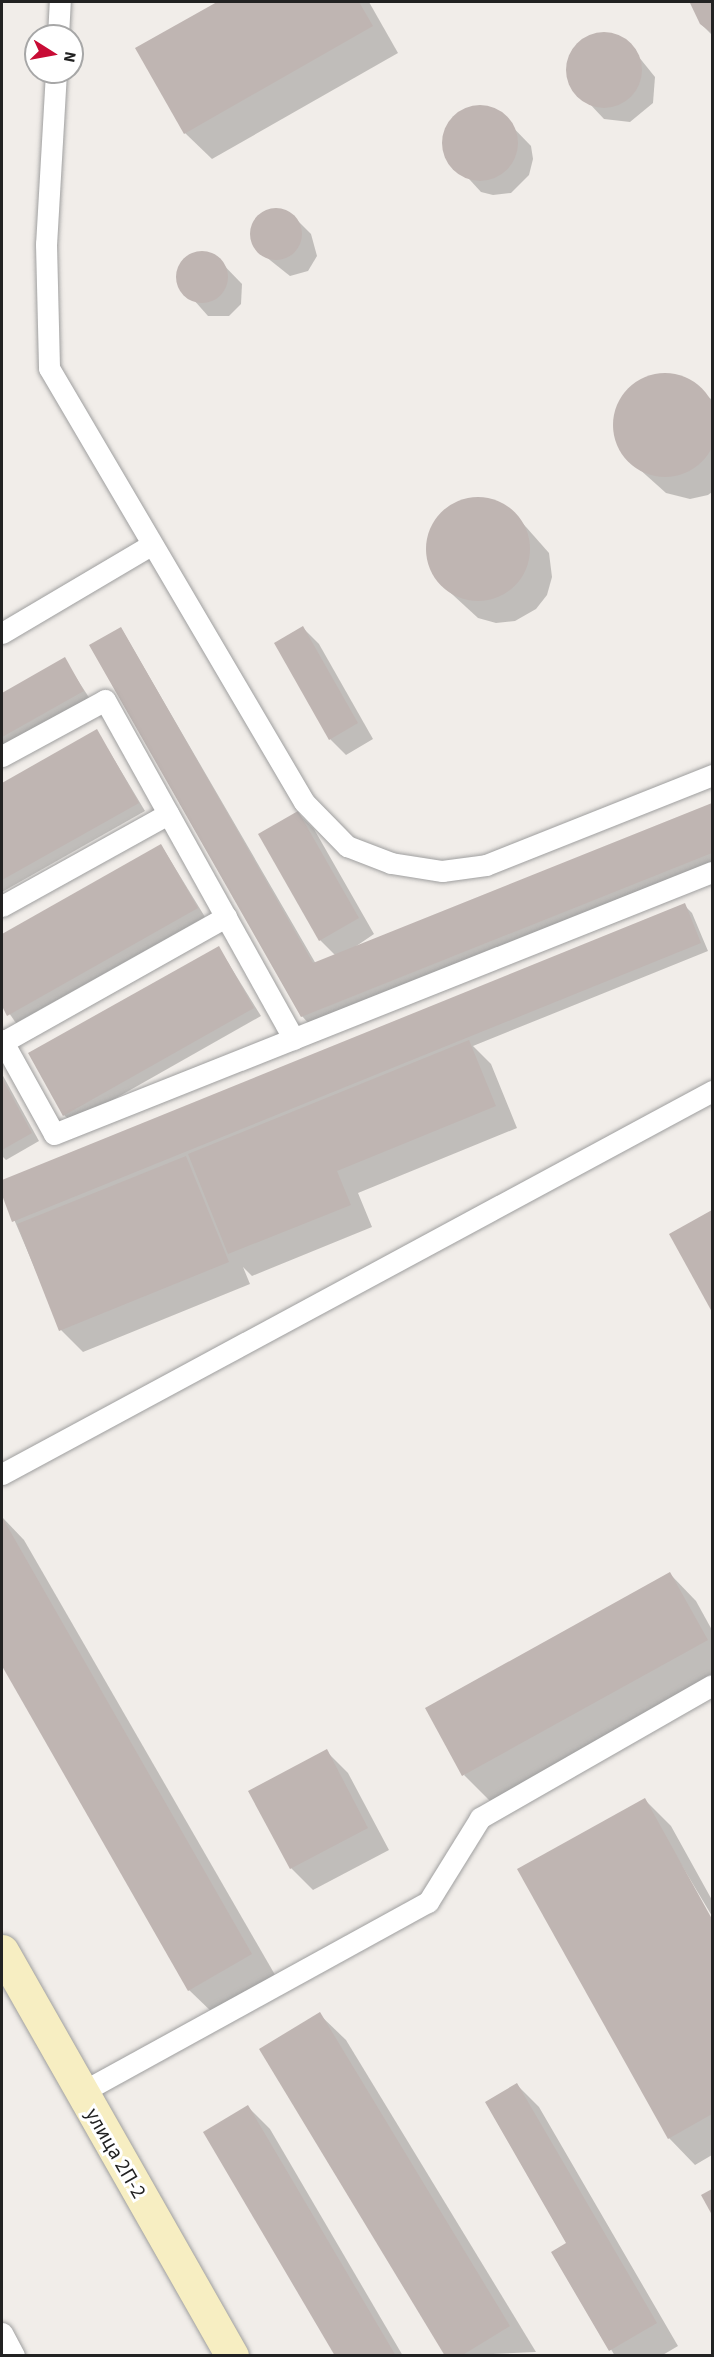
<!DOCTYPE html>
<html>
<head>
<meta charset="utf-8">
<style>
  body { margin:0 }
  #map { position:relative; width:714px; height:2357px; overflow:hidden; background:#f1ede9; font-family:"Source Sans 3",sans-serif }
  div>[style] { position:absolute }
  .shadow>* { inset:0; background:#0003 }
  .building>* { inset:0; background:#bfb5b2 }
  .round { border-radius:50% }
  .roads { filter:drop-shadow(0 0 2px #9f9f9f) drop-shadow(0 0 2px #9f9f9f) }
  .service>* { height:21px; margin:-10.5px; padding:0 10.5px; transform-origin:10.5px; border-radius:10.5px; background:#fff }
  .secondary>* { height:33px; margin:-16.5px; padding:0 16.5px; transform-origin:16.5px; border-radius:16.5px; background:#f7eec2 }
  span { translate:-50% -50%; white-space:nowrap; text-align:center; line-height:1.15; -webkit-text-stroke:6px #fff; paint-order:stroke }
  .street-label { font-size:21px; color:#222 }
  .frame { position:absolute; inset:0; border:3px solid #222; pointer-events:none }
  .north { position:absolute; left:24px; top:24px; width:60px; height:60px; box-sizing:border-box; background:#fff; border:2px solid #a7a7a7; border-radius:50%; rotate:101deg; font-size:16px; font-weight:700; line-height:24px; text-align:center; color:#222 }
  .north::after { content:''; display:block; margin:auto; width:21px; height:27px; background:#c80c35; clip-path:polygon(50% 0,100% 100%,50% 72%,0 100%) }
</style>
</head>
<body>
<div id="map">
  <div class="shadow">
    <div style="clip-path:polygon(220px 2px,369px 2px,398px 53px,212px 159px,185px 133px,137px 49px)"></div>
    <div style="clip-path:polygon(692px 3px,712px 2px,712px 35px,701px 24px)"></div>
    <div style="clip-path:polygon(604px 34px,630px 46px,655px 77px,653px 103px,630px 122px,604px 119px,570px 83px,571px 55px,591px 37px)"></div>
    <div style="clip-path:polygon(471px 108px,496px 110px,531px 146px,533px 159px,529px 175px,511px 193px,493px 195px,481px 192px,447px 155px,448px 128px,455px 117px)"></div>
    <div style="clip-path:polygon(276px 209px,295px 218px,311px 234px,317px 256px,308px 271px,290px 276px,256px 249px,251px 230px,261px 214px)"></div>
    <div style="clip-path:polygon(193px 254px,213px 254px,242px 284px,241px 304px,229px 316px,208px 316px,178px 282px,179px 266px)"></div>
    <div style="clip-path:polygon(666px 374px,688px 379px,712px 400px,712px 492px,708px 495px,690px 499px,666px 493px,628px 459px,618px 442px,615px 423px,619px 404px,631px 388px,647px 377px)"></div>
    <div style="clip-path:polygon(479px 498px,511px 510px,549px 553px,552px 577px,547px 595px,536px 609px,515px 621px,496px 623px,478px 618px,441px 584px,431px 567px,427px 548px,432px 529px,443px 512px,460px 502px)"></div>
    <div style="clip-path:polygon(121px 628px,316px 964px,336px 956px,320px 940px,298px 813px,314px 829px,374px 934px,349px 951px,712px 805px,712px 863px,310px 1025px,302px 1016px)"></div>
    <div style="clip-path:polygon(303px 628px,319px 644px,373px 739px,346px 755px,330px 739px)"></div>
    <div style="clip-path:polygon(64px 659px,90px 699px,2px 749px,2px 694px)"></div>
    <div style="clip-path:polygon(97px 731px,145px 811px,2px 892px,2px 784px)"></div>
    <div style="clip-path:polygon(161px 845px,205px 917px,16px 1023px,2px 1003px,2px 936px)"></div>
    <div style="clip-path:polygon(684px 905px,692px 913px,708px 951px,473px 1046px,491px 1064px,517px 1128px,358px 1193px,372px 1227px,252px 1276px,243px 1267px,250px 1284px,83px 1352px,61px 1330px,2px 1191px,2px 1181px)"></div>
    <div style="clip-path:polygon(219px 948px,261px 1016px,72px 1123px,64px 1115px)"></div>
    <div style="clip-path:polygon(2px 1074px,39px 1141px,6px 1160px,2px 1156px)"></div>
    <div style="clip-path:polygon(712px 1211px,712px 1309px,671px 1234px)"></div>
    <div style="clip-path:polygon(2px 1517px,24px 1540px,278px 1980px,216px 2016px,189px 1990px,2px 1663px)"></div>
    <div style="clip-path:polygon(670px 1574px,696px 1601px,712px 1630px,712px 1678px,490px 1801px,464px 1775px)"></div>
    <div style="clip-path:polygon(326px 1751px,348px 1773px,389px 1850px,313px 1890px,291px 1868px)"></div>
    <div style="clip-path:polygon(645px 1800px,671px 1826px,712px 1900px,712px 1916px,660px 1829px,712px 1922px,712px 2155px,695px 2165px,669px 2138px)"></div>
    <div style="clip-path:polygon(319px 2014px,346px 2040px,536px 2352px,447px 2356px)"></div>
    <div style="clip-path:polygon(517px 2085px,539px 2107px,678px 2346px,661px 2356px,615px 2356px,553px 2252px,568px 2244px)"></div>
    <div style="clip-path:polygon(248px 2107px,270px 2129px,403px 2356px,337px 2356px)"></div>
  </div>
  <div class="building">
    <div style="clip-path:polygon(217px 2px,359px 2px,373px 26px,184px 134px,135px 48px)"></div>
    <div style="clip-path:polygon(712px 2px,712px 33px,700px 24px,690px 3px)"></div>
    <div class="round" style="left:566px;top:32px;width:76px;height:76px"></div>
    <div class="round" style="left:442px;top:105px;width:76px;height:76px"></div>
    <div class="round" style="left:250px;top:208px;width:52px;height:52px"></div>
    <div class="round" style="left:176px;top:251px;width:52px;height:52px"></div>
    <div class="round" style="left:613px;top:373px;width:104px;height:104px"></div>
    <div class="round" style="left:426px;top:497px;width:104px;height:104px"></div>
    <div style="clip-path:polygon(303px 626px,358px 723px,329px 740px,274px 643px)"></div>
    <div style="clip-path:polygon(121px 627px,313px 963px,712px 803px,712px 853px,301px 1017px,89px 645px)"></div>
    <div style="clip-path:polygon(65px 657px,84px 691px,2px 737px,2px 693px)"></div>
    <div style="clip-path:polygon(97px 729px,139px 803px,2px 880px,2px 783px)"></div>
    <div style="clip-path:polygon(298px 811px,359px 918px,319px 941px,258px 834px)"></div>
    <div style="clip-path:polygon(161px 844px,198px 908px,7px 1016px,2px 1006px,2px 934px)"></div>
    <div style="clip-path:polygon(685px 903px,701px 943px,12px 1222px,2px 1195px,2px 1180px)"></div>
    <div style="clip-path:polygon(219px 946px,254px 1008px,63px 1116px,28px 1053px)"></div>
    <div style="clip-path:polygon(469px 1040px,496px 1106px,337px 1171px,351px 1205px,228px 1254px,188px 1154px)"></div>
    <div style="clip-path:polygon(2px 1078px,32px 1133px,2px 1150px)"></div>
    <div style="clip-path:polygon(186px 1156px,229px 1262px,59px 1331px,17px 1224px)"></div>
    <div style="clip-path:polygon(712px 1210px,712px 1312px,669px 1234px)"></div>
    <div style="clip-path:polygon(2px 1517px,252px 1954px,188px 1991px,2px 1666px)"></div>
    <div style="clip-path:polygon(670px 1572px,708px 1640px,462px 1776px,425px 1708px)"></div>
    <div style="clip-path:polygon(327px 1749px,368px 1828px,290px 1869px,248px 1791px)"></div>
    <div style="clip-path:polygon(645px 1798px,712px 1919px,712px 2114px,668px 2139px,517px 1869px)"></div>
    <div style="clip-path:polygon(320px 2012px,510px 2326px,461px 2356px,445px 2356px,259px 2049px)"></div>
    <div style="clip-path:polygon(517px 2083px,657px 2323px,609px 2351px,551px 2252px,566px 2243px,485px 2102px)"></div>
    <div style="clip-path:polygon(248px 2105px,396px 2356px,335px 2356px,203px 2132px)"></div>
    <div style="clip-path:polygon(712px 2189px,712px 2215px,701px 2195px)"></div>
  </div>
  <div class="roads">
    <div class="service">
      <div style="left:58px;top:36px;width:34px;rotate:-87deg"></div>
      <div style="left:56px;top:72px;width:172px;rotate:93.3deg"></div>
      <div style="left:46px;top:244px;width:124px;rotate:88.6deg"></div>
      <div style="left:49px;top:368px;width:503px;rotate:59.56deg"></div>
      <div style="left:304px;top:802px;width:62px;rotate:45.7deg"></div>
      <div style="left:347px;top:846px;width:47px;rotate:21.1deg"></div>
      <div style="left:391px;top:863px;width:52px;rotate:8.9deg"></div>
      <div style="left:442px;top:871px;width:44px;rotate:-7.8deg"></div>
      <div style="left:486px;top:865px;width:243px;rotate:-21.7deg"></div>
      <div style="left:2px;top:633px;width:173px;rotate:-30.6deg"></div>
      <div style="left:2px;top:756px;width:117px;rotate:-28.5deg"></div>
      <div style="left:105px;top:700px;width:388px;rotate:60.9deg"></div>
      <div style="left:2px;top:906px;width:190px;rotate:-29deg"></div>
      <div style="left:2px;top:1040px;width:107px;rotate:61deg"></div>
      <div style="left:54px;top:1134px;width:708px;rotate:-21.71deg"></div>
      <div style="left:3px;top:1042px;width:256px;rotate:-29.3deg"></div>
      <div style="left:2px;top:1474px;width:807px;rotate:-28.34deg"></div>
      <div style="left:82px;top:2092px;width:395px;rotate:-28.8deg"></div>
      <div style="left:428px;top:1902px;width:99px;rotate:-58.2deg"></div>
      <div style="left:480px;top:1818px;width:267px;rotate:-29.8deg"></div>
      <div style="left:2px;top:2333px;width:26px;rotate:62deg"></div>
    </div>
    <div class="secondary">
      <div style="left:2px;top:1951px;width:466px;rotate:60.4deg"></div>
    </div>
  </div>
  <div class="street-label">
    <span style="left:116px;top:2153px;rotate:60deg">улица 2П-2</span>
  </div>
  <div class="frame"></div>
  <div class="north">N</div>
</div>
</body>
</html>
